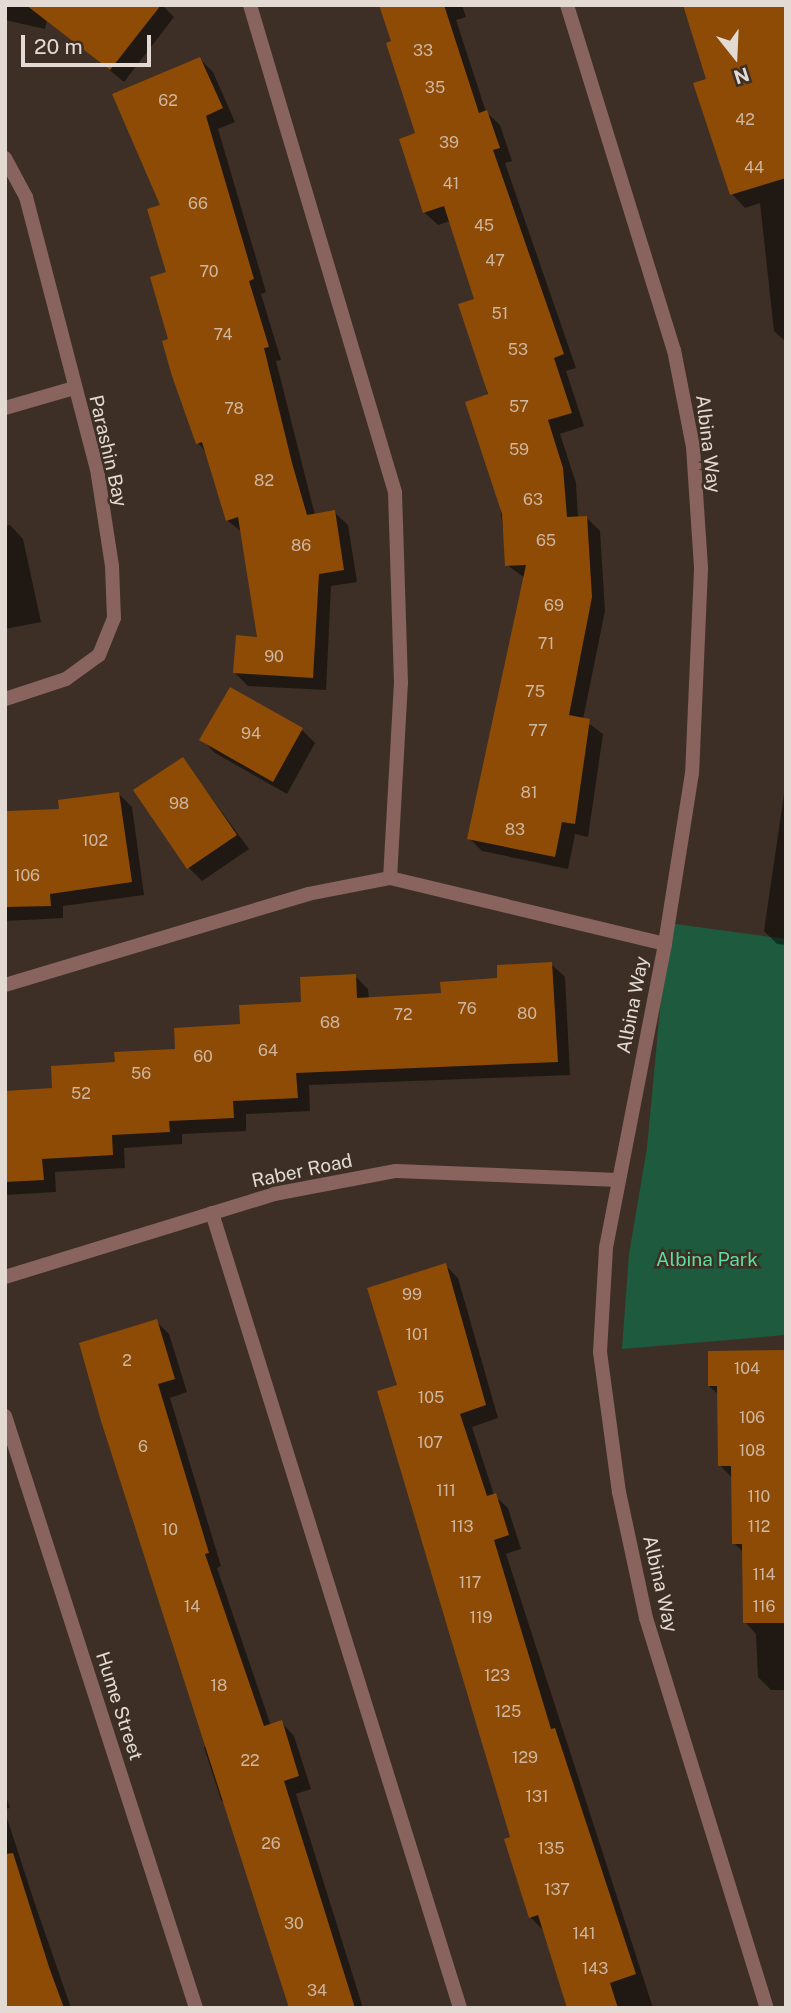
<!DOCTYPE html>
<html>
<head>
<meta charset="utf-8">
<style>
  body { margin:0 }
  #map { position:relative; width:791px; height:2013px; overflow:hidden; background:#3d2f25; font-family:"Public Sans",sans-serif }
  div>[style] { position:absolute }
  .green>* { inset:0; background:#1e5a3e }
  .shadow>* { inset:0; background:#0007 }
  .building>* { inset:0; background:#8d4b06 }
  .service>* { height:14px; margin:-7px; padding:0 7px; transform-origin:7px; border-radius:7px; background:#89635d }
  .minor>* { height:14px; margin:-7px; padding:0 7px; transform-origin:7px; border-radius:7px; background:#89635d }
  span { translate:-50% -50%; white-space:nowrap; text-align:center; line-height:1.15; -webkit-text-stroke:5px #3d2f25; paint-order:stroke }
  .number-label { font-size:16px; color:#ceb6a0 }
  .number-label span { -webkit-text-stroke-width:0 }
  .street-label { font-size:19px; color:#e3dad3 }
  .park-label { font-size:19px; color:#5edda0 }
  .frame { position:absolute; inset:0; border:7px solid #e3dad3; pointer-events:none }
  .north { position:absolute; left:700px; top:21px; width:70px; height:70px; -webkit-text-stroke:5px #3d2f25; paint-order:stroke; rotate:162deg; font-size:19px; font-weight:700; line-height:28px; text-align:center; color:#e3dad3 }
  .north::after { content:''; display:block; margin:auto; width:24px; height:32px; background:#e3dad3; clip-path:polygon(50% 0,100% 100%,50% 72%,0 100%) }
  .scale { position:absolute; left:21px; top:35px; width:130px; height:32px; box-sizing:border-box; border:4px solid #e3dad3; border-top:0; padding-left:9px; font-size:21px; line-height:24px; white-space:nowrap; color:#e3dad3; -webkit-text-stroke:5px #3d2f25; paint-order:stroke }
</style>
</head>
<body>
<div id="map">
  <div class="green">
    <div style="clip-path:polygon(668px 923px,786px 939px,786px 1335px,622px 1349px,629px 1254px,647px 1148px)"></div>
  </div>
  <div class="shadow">
    <div style="clip-path:polygon(5px 5px,50px 5px,45px 29px,5px 20px)"></div>
    <div style="clip-path:polygon(88px 5px,162px 5px,174px 17px,124px 82px,66px 34px)"></div>
    <div style="clip-path:polygon(381px 5px,462px 5px,466px 17px,456px 20px,486px 112px,500px 125px,512px 161px,505px 163px,576px 368px,566px 371px,584px 426px,560px 434px,576px 483px,578px 518px,587px 518px,600px 531px,605px 611px,583px 719px,603px 734px,588px 837px,575px 834px,568px 869px,482px 851px,469px 838px,525px 578px,507px 565px,476px 300px,450px 221px,438px 225px,424px 212px,417px 134px)"></div>
    <div style="clip-path:polygon(786px 5px,786px 342px,774px 331px,760px 203px,745px 208px,732px 194px,708px 80px)"></div>
    <div style="clip-path:polygon(200px 59px,213px 72px,235px 122px,218px 129px,266px 292px,261px 294px,281px 360px,276px 361px,315px 515px,334px 512px,348px 525px,357px 582px,331px 586px,326px 690px,248px 686px,235px 673px,259px 638px,243px 533px,227px 520px,207px 453px,198px 443px,171px 340px,162px 206px)"></div>
    <div style="clip-path:polygon(10px 525px,23px 539px,41px 622px,5px 629px,5px 526px)"></div>
    <div style="clip-path:polygon(230px 689px,302px 730px,315px 743px,287px 794px,215px 753px,202px 740px)"></div>
    <div style="clip-path:polygon(183px 759px,249px 849px,202px 881px,189px 868px)"></div>
    <div style="clip-path:polygon(786px 780px,786px 945px,777px 944px,764px 931px)"></div>
    <div style="clip-path:polygon(119px 794px,132px 807px,144px 895px,63px 906px,63px 918px,5px 921px,5px 825px)"></div>
    <div style="clip-path:polygon(551px 964px,565px 977px,570px 1075px,309px 1085px,310px 1111px,246px 1114px,246px 1131px,182px 1134px,182px 1144px,124px 1148px,125px 1168px,55px 1172px,56px 1192px,5px 1195px,5px 1095px,54px 1090px,116px 1064px,177px 1051px,303px 1003px,355px 976px,368px 989px,369px 999px,443px 994px)"></div>
    <div style="clip-path:polygon(445px 1265px,458px 1278px,498px 1418px,472px 1427px,494px 1495px,508px 1508px,521px 1549px,506px 1554px,653px 2008px,569px 2008px,543px 1930px,530px 1917px,399px 1386px)"></div>
    <div style="clip-path:polygon(156px 1321px,169px 1334px,187px 1392px,170px 1398px,221px 1566px,217px 1568px,271px 1726px,281px 1722px,294px 1736px,311px 1789px,296px 1794px,363px 2008px,291px 2008px,229px 1808px,221px 1800px,204px 1747px,207px 1746px,81px 1344px)"></div>
    <div style="clip-path:polygon(786px 1352px,786px 1690px,771px 1690px,758px 1677px,756px 1634px,745px 1622px,743px 1552px,734px 1543px,733px 1479px,720px 1465px,719px 1395px,709px 1386px)"></div>
    <div style="clip-path:polygon(5px 1793px,10px 1808px,5px 1809px)"></div>
    <div style="clip-path:polygon(5px 1812px,35px 1904px,71px 2008px,5px 2008px)"></div>
  </div>
  <div class="building">
    <div style="clip-path:polygon(26px 5px,161px 5px,110px 70px)"></div>
    <div style="clip-path:polygon(379px 5px,444px 5px,479px 113px,487px 110px,500px 148px,493px 150px,564px 354px,554px 358px,572px 413px,548px 420px,563px 468px,567px 517px,587px 516px,592px 597px,569px 715px,590px 719px,575px 824px,562px 822px,555px 857px,467px 839px,526px 565px,505px 566px,502px 514px,465px 402px,488px 394px,458px 304px,474px 299px,444px 206px,423px 213px,399px 139px,415px 133px,386px 43px,391px 41px)"></div>
    <div style="clip-path:polygon(683px 5px,786px 5px,786px 178px,730px 195px,693px 83px,706px 79px)"></div>
    <div style="clip-path:polygon(200px 57px,223px 108px,206px 116px,254px 279px,249px 281px,269px 347px,264px 348px,292px 463px,307px 515px,335px 510px,344px 570px,319px 574px,313px 678px,233px 673px,236px 635px,257px 637px,238px 517px,226px 521px,202px 442px,196px 444px,172px 376px,162px 341px,168px 339px,150px 277px,166px 272px,147px 209px,160px 205px,112px 94px)"></div>
    <div style="clip-path:polygon(230px 687px,303px 728px,273px 782px,199px 740px)"></div>
    <div style="clip-path:polygon(183px 757px,237px 835px,187px 869px,133px 790px)"></div>
    <div style="clip-path:polygon(119px 792px,132px 882px,50px 894px,51px 906px,5px 907px,7px 811px,59px 809px,58px 800px)"></div>
    <div style="clip-path:polygon(552px 962px,558px 1062px,296px 1073px,298px 1098px,233px 1101px,234px 1118px,169px 1121px,170px 1132px,112px 1135px,113px 1155px,42px 1159px,44px 1180px,5px 1182px,5px 1091px,52px 1088px,51px 1066px,115px 1062px,114px 1052px,175px 1049px,174px 1028px,240px 1024px,239px 1005px,301px 1002px,300px 977px,356px 974px,357px 998px,441px 993px,440px 982px,497px 978px,497px 965px)"></div>
    <div style="clip-path:polygon(446px 1263px,486px 1405px,460px 1414px,487px 1496px,496px 1493px,509px 1535px,494px 1540px,551px 1729px,555px 1728px,636px 1974px,610px 1983px,618px 2008px,567px 2008px,538px 1915px,529px 1918px,504px 1839px,510px 1837px,377px 1391px,397px 1385px,367px 1288px)"></div>
    <div style="clip-path:polygon(157px 1319px,175px 1379px,158px 1384px,209px 1553px,205px 1554px,264px 1726px,282px 1720px,299px 1776px,284px 1781px,355px 2008px,289px 2008px,101px 1421px,79px 1343px)"></div>
    <div style="clip-path:polygon(786px 1350px,786px 1623px,743px 1623px,742px 1544px,732px 1544px,731px 1466px,718px 1466px,717px 1386px,708px 1386px,708px 1351px)"></div>
    <div style="clip-path:polygon(13px 1853px,49px 1967px,64px 2008px,5px 2008px,5px 1854px)"></div>
  </div>
  <div class="service">
    <div style="left:250px;top:5px;width:508px;rotate:73.42deg"></div>
    <div style="left:395px;top:492px;width:190px;rotate:88.2deg"></div>
    <div style="left:401px;top:682px;width:196px;rotate:93.2deg"></div>
    <div style="left:5px;top:408px;width:72px;rotate:-16.2deg"></div>
    <div style="left:5px;top:985px;width:316px;rotate:-16.7deg"></div>
    <div style="left:308px;top:894px;width:84px;rotate:-11deg"></div>
    <div style="left:390px;top:878px;width:283px;rotate:13.5deg"></div>
    <div style="left:212px;top:1213px;width:833px;rotate:72.67deg"></div>
  </div>
  <div class="minor">
    <div style="left:567px;top:5px;width:361px;rotate:72.8deg"></div>
    <div style="left:674px;top:350px;width:99px;rotate:78.9deg"></div>
    <div style="left:693px;top:447px;width:122px;rotate:86.2deg"></div>
    <div style="left:701px;top:569px;width:204px;rotate:92.5deg"></div>
    <div style="left:692px;top:773px;width:173px;rotate:99deg"></div>
    <div style="left:665px;top:944px;width:310px;rotate:101deg"></div>
    <div style="left:606px;top:1248px;width:104px;rotate:93.3deg"></div>
    <div style="left:600px;top:1352px;width:141px;rotate:82.3deg"></div>
    <div style="left:619px;top:1492px;width:129px;rotate:77.9deg"></div>
    <div style="left:646px;top:1618px;width:408px;rotate:72.8deg"></div>
    <div style="left:5px;top:158px;width:44px;rotate:61.7deg"></div>
    <div style="left:26px;top:197px;width:281px;rotate:75.4deg"></div>
    <div style="left:97px;top:469px;width:98px;rotate:81.2deg"></div>
    <div style="left:112px;top:566px;width:52px;rotate:87.8deg"></div>
    <div style="left:114px;top:618px;width:40px;rotate:112deg"></div>
    <div style="left:99px;top:655px;width:41px;rotate:144deg"></div>
    <div style="left:66px;top:679px;width:64px;rotate:161.8deg"></div>
    <div style="left:5px;top:1277px;width:282px;rotate:-17.1deg"></div>
    <div style="left:274px;top:1194px;width:124px;rotate:-10.7deg"></div>
    <div style="left:396px;top:1171px;width:222px;rotate:2.3deg"></div>
    <div style="left:5px;top:1416px;width:622px;rotate:72.12deg"></div>
  </div>
  <div class="number-label">
    <span style="left:423px;top:51px">33</span>
    <span style="left:435px;top:88px">35</span>
    <span style="left:168px;top:101px">62</span>
    <span style="left:745px;top:120px">42</span>
    <span style="left:449px;top:143px">39</span>
    <span style="left:754px;top:168px">44</span>
    <span style="left:451px;top:184px">41</span>
    <span style="left:198px;top:204px">66</span>
    <span style="left:484px;top:226px">45</span>
    <span style="left:495px;top:261px">47</span>
    <span style="left:209px;top:272px">70</span>
    <span style="left:500px;top:314px">51</span>
    <span style="left:223px;top:335px">74</span>
    <span style="left:518px;top:350px">53</span>
    <span style="left:519px;top:407px">57</span>
    <span style="left:234px;top:409px">78</span>
    <span style="left:519px;top:450px">59</span>
    <span style="left:264px;top:481px">82</span>
    <span style="left:533px;top:500px">63</span>
    <span style="left:546px;top:541px">65</span>
    <span style="left:301px;top:546px">86</span>
    <span style="left:554px;top:606px">69</span>
    <span style="left:546px;top:644px">71</span>
    <span style="left:274px;top:657px">90</span>
    <span style="left:535px;top:692px">75</span>
    <span style="left:538px;top:731px">77</span>
    <span style="left:251px;top:734px">94</span>
    <span style="left:529px;top:793px">81</span>
    <span style="left:179px;top:804px">98</span>
    <span style="left:515px;top:830px">83</span>
    <span style="left:95px;top:841px">102</span>
    <span style="left:27px;top:876px">106</span>
    <span style="left:467px;top:1009px">76</span>
    <span style="left:527px;top:1014px">80</span>
    <span style="left:403px;top:1015px">72</span>
    <span style="left:330px;top:1023px">68</span>
    <span style="left:268px;top:1051px">64</span>
    <span style="left:203px;top:1057px">60</span>
    <span style="left:141px;top:1074px">56</span>
    <span style="left:81px;top:1094px">52</span>
    <span style="left:412px;top:1295px">99</span>
    <span style="left:417px;top:1335px">101</span>
    <span style="left:127px;top:1361px">2</span>
    <span style="left:747px;top:1369px">104</span>
    <span style="left:431px;top:1398px">105</span>
    <span style="left:752px;top:1418px">106</span>
    <span style="left:430px;top:1443px">107</span>
    <span style="left:143px;top:1447px">6</span>
    <span style="left:752px;top:1451px">108</span>
    <span style="left:446px;top:1491px">111</span>
    <span style="left:759px;top:1497px">110</span>
    <span style="left:462px;top:1527px">113</span>
    <span style="left:759px;top:1527px">112</span>
    <span style="left:170px;top:1530px">10</span>
    <span style="left:764px;top:1575px">114</span>
    <span style="left:470px;top:1583px">117</span>
    <span style="left:192px;top:1607px">14</span>
    <span style="left:764px;top:1607px">116</span>
    <span style="left:481px;top:1618px">119</span>
    <span style="left:497px;top:1676px">123</span>
    <span style="left:219px;top:1686px">18</span>
    <span style="left:508px;top:1712px">125</span>
    <span style="left:525px;top:1758px">129</span>
    <span style="left:250px;top:1761px">22</span>
    <span style="left:537px;top:1797px">131</span>
    <span style="left:271px;top:1844px">26</span>
    <span style="left:551px;top:1849px">135</span>
    <span style="left:557px;top:1890px">137</span>
    <span style="left:294px;top:1924px">30</span>
    <span style="left:584px;top:1934px">141</span>
    <span style="left:595px;top:1969px">143</span>
    <span style="left:317px;top:1991px">34</span>
  </div>
  <div class="street-label">
    <span style="left:708px;top:444px;rotate:83deg">Albina Way</span>
    <span style="left:108px;top:451px;rotate:77deg">Parashin Bay</span>
    <span style="left:633px;top:1005px;rotate:-79deg">Albina Way</span>
    <span style="left:302px;top:1171px;rotate:-12deg">Raber Road</span>
    <span style="left:660px;top:1584px;rotate:77deg">Albina Way</span>
    <span style="left:119px;top:1706px;rotate:72deg">Hume Street</span>
  </div>
  <div class="park-label">
    <span style="left:707px;top:1260px">Albina Park</span>
  </div>
  <div class="frame"></div>
  <div class="north">N</div>
  <div class="scale">20 m</div>
</div>
</body>
</html>
